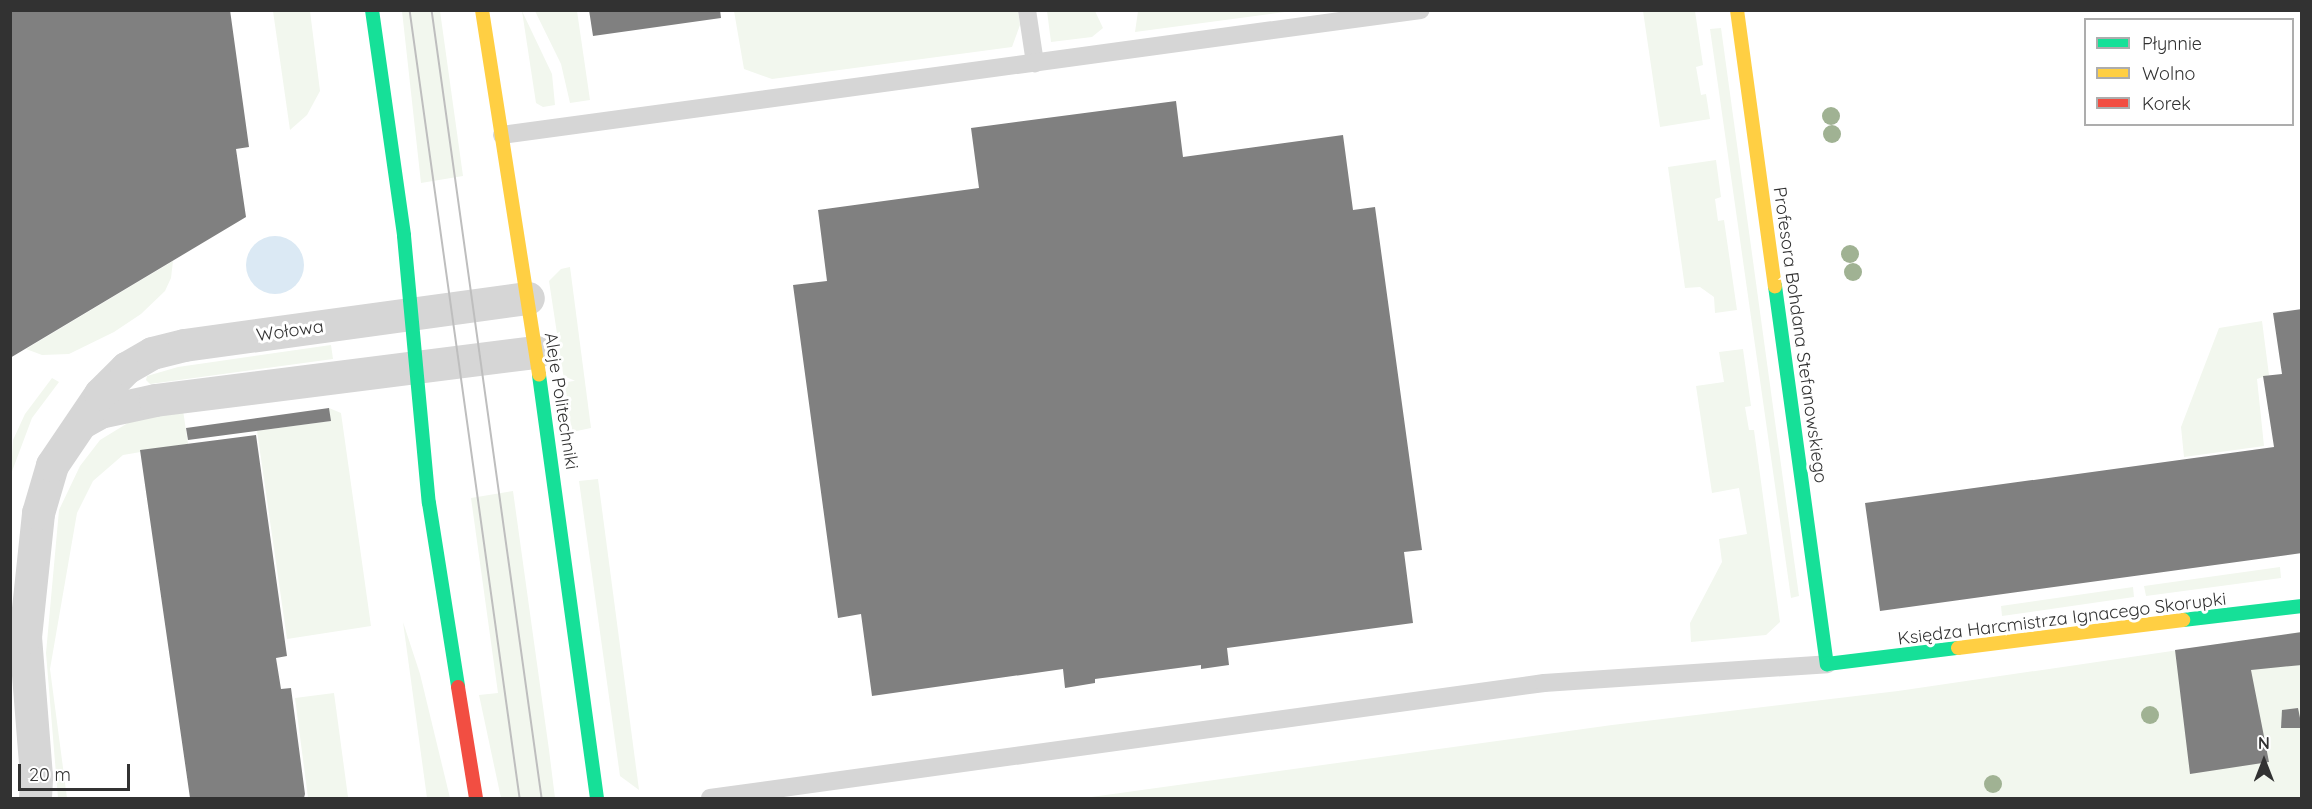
<!DOCTYPE html>
<html>
<head>
<meta charset="utf-8">
<style>
  body { margin:0 }
  #map { position:relative; width:2312px; height:809px; overflow:hidden; background:#fff; font-family:Quicksand,sans-serif }
  div>[style] { position:absolute }
  .green>* { inset:0; background:#f2f7ee }
  .water>* { inset:0; background:#dbe9f4 }
  .round { border-radius:50% }
  .building>* { inset:0; background:#808080 }
  .lane>* { height:18px; margin:-9px; padding:0 9px; transform-origin:9px; border-radius:9px; background:#d6d6d6 }
  .street>* { height:33px; margin:-16.5px; padding:0 16.5px; transform-origin:16.5px; border-radius:16.5px; background:#d6d6d6 }
  .fast>* { height:14px; margin:-7px; padding:0 7px; transform-origin:7px; border-radius:7px; background:#16e098 }
  .slow>* { height:14px; margin:-7px; padding:0 7px; transform-origin:7px; border-radius:7px; background:#ffcf43 }
  .jam>* { height:14px; margin:-7px; padding:0 7px; transform-origin:7px; border-radius:7px; background:#f24e42 }
  .tram>* { height:1.5px; margin:-0.75px; padding:0 0.75px; transform-origin:0.75px; border-radius:0.75px; background:#bebebe }
  .trees>* { width:18px; height:18px; margin:-9px; border-radius:50%; background:#a0b293 }
  span { translate:-50% -50%; white-space:nowrap; text-align:center; line-height:1.15; -webkit-text-stroke:6px #fff; paint-order:stroke }
  .street-label { font-size:18px; color:#323232 }
  .frame { position:absolute; inset:0; border:12px solid #323232; pointer-events:none }
  .legend { position:absolute; left:2084px; top:18px; width:210px; height:108px; box-sizing:border-box; background:#fff; border:2px solid #adadad; margin:0; padding:8px 10px; list-style:none; font-size:18px; color:#323232 }
  .legend li { display:flex; align-items:center; gap:12px; height:30px }
  .legend b { width:30px; border:2px solid #adadad }
  .north { position:absolute; left:2234px; top:731px; width:60px; height:60px; -webkit-text-stroke:4px #fff; paint-order:stroke; rotate:0deg; font-size:16px; font-weight:700; line-height:24px; text-align:center; color:#323232 }
  .north::after { content:''; display:block; margin:auto; width:21px; height:27px; background:#323232; clip-path:polygon(50% 0,100% 100%,50% 72%,0 100%) }
  .scale { position:absolute; left:18px; top:764px; width:112px; height:27px; box-sizing:border-box; border:3px solid #323232; border-top:0; padding-left:8px; font-size:18px; line-height:21px; white-space:nowrap; color:#323232; -webkit-text-stroke:4px #fff; paint-order:stroke }
</style>
</head>
<body>
<div id="map">
  <div class="green">
    <div style="clip-path:polygon(273px 11px,310px 11px,320px 91px,307px 115px,290px 130px)"></div>
    <div style="clip-path:polygon(402px 11px,440px 11px,463px 176px,421px 183px)"></div>
    <div style="clip-path:polygon(522px 11px,552px 74px,555px 105px,543px 107px,536px 103px)"></div>
    <div style="clip-path:polygon(535px 11px,577px 11px,590px 100px,570px 103px,561px 64px)"></div>
    <div style="clip-path:polygon(1018px 11px,1020px 25px,1012px 47px,772px 79px,744px 69px,734px 11px)"></div>
    <div style="clip-path:polygon(1047px 11px,1095px 11px,1103px 28px,1092px 37px,1051px 42px)"></div>
    <div style="clip-path:polygon(1138px 11px,1138px 10px,1292px 11px,1135px 32px)"></div>
    <div style="clip-path:polygon(1643px 11px,1695px 11px,1703px 65px,1696px 67px,1701px 95px,1706px 94px,1710px 119px,1660px 127px)"></div>
    <div style="clip-path:polygon(1721px 28px,1799px 596px,1791px 598px,1710px 29px)"></div>
    <div style="clip-path:polygon(1716px 160px,1721px 197px,1715px 199px,1718px 221px,1724px 220px,1737px 310px,1715px 313px,1714px 297px,1700px 287px,1685px 288px,1668px 167px)"></div>
    <div style="clip-path:polygon(173px 261px,171px 278px,165px 291px,141px 314px,114px 332px,69px 354px,42px 355px,26px 349px)"></div>
    <div style="clip-path:polygon(570px 267px,591px 428px,572px 432px,549px 281px,561px 269px)"></div>
    <div style="clip-path:polygon(2262px 321px,2269px 375px,2257px 379px,2264px 446px,2184px 457px,2181px 427px,2219px 328px)"></div>
    <div style="clip-path:polygon(331px 345px,333px 359px,150px 384px,146px 380px,147px 376px,178px 367px)"></div>
    <div style="clip-path:polygon(1743px 349px,1751px 406px,1745px 407px,1749px 430px,1754px 430px,1780px 622px,1766px 635px,1691px 642px,1690px 623px,1722px 562px,1719px 539px,1747px 534px,1739px 488px,1712px 493px,1696px 386px,1724px 382px,1719px 352px)"></div>
    <div style="clip-path:polygon(52px 378px,59px 382px,32px 418px,11px 474px,13px 440px,25px 414px)"></div>
    <div style="clip-path:polygon(329px 408px,341px 413px,371px 626px,287px 639px,257px 431px,330px 421px)"></div>
    <div style="clip-path:polygon(183px 410px,188px 444px,123px 455px,93px 481px,77px 513px,50px 669px,67px 798px,58px 798px,46px 653px,59px 510px,80px 466px,100px 440px,136px 418px)"></div>
    <div style="clip-path:polygon(598px 479px,639px 790px,620px 776px,579px 481px)"></div>
    <div style="clip-path:polygon(513px 491px,549px 750px,555px 798px,501px 798px,479px 695px,498px 693px,471px 498px)"></div>
    <div style="clip-path:polygon(2280px 567px,2281px 578px,2146px 596px,2144px 586px)"></div>
    <div style="clip-path:polygon(2133px 587px,2134px 597px,2002px 616px,2001px 606px)"></div>
    <div style="clip-path:polygon(403px 622px,420px 674px,450px 798px,427px 798px)"></div>
    <div style="clip-path:polygon(2301px 632px,2301px 798px,1084px 798px,1612px 725px,1898px 691px)"></div>
    <div style="clip-path:polygon(334px 693px,348px 797px,308px 798px,295px 698px)"></div>
  </div>
  <div class="water">
    <div class="round" style="left:246px;top:236px;width:58px;height:58px"></div>
  </div>
  <div class="building">
    <div style="clip-path:polygon(10px 10px,230px 10px,249px 147px,236px 149px,246px 217px,10px 358px)"></div>
    <div style="clip-path:polygon(589px 10px,720px 10px,721px 18px,593px 36px)"></div>
    <div style="clip-path:polygon(1176px 101px,1183px 157px,1343px 135px,1353px 210px,1375px 207px,1422px 550px,1404px 552px,1413px 623px,1227px 648px,1229px 665px,1201px 669px,1201px 665px,1095px 679px,1095px 683px,1065px 688px,1063px 669px,872px 696px,861px 614px,838px 618px,793px 285px,827px 281px,818px 210px,979px 188px,971px 128px)"></div>
    <div style="clip-path:polygon(2302px 309px,2302px 553px,1880px 611px,1865px 503px,2274px 447px,2263px 376px,2282px 374px,2273px 313px)"></div>
    <div style="clip-path:polygon(329px 408px,331px 421px,188px 440px,186px 428px)"></div>
    <div style="clip-path:polygon(256px 435px,287px 656px,276px 658px,281px 689px,291px 688px,305px 794px,304px 798px,190px 798px,140px 450px)"></div>
    <div style="clip-path:polygon(2302px 632px,2302px 665px,2251px 670px,2269px 762px,2190px 774px,2175px 650px)"></div>
    <div style="clip-path:polygon(2298px 708px,2302px 728px,2281px 728px,2282px 710px)"></div>
  </div>
  <div class="lane">
    <div style="left:1027px;top:10px;width:54px;rotate:81.4deg"></div>
    <div style="left:502px;top:135px;width:927px;rotate:-7.75deg"></div>
    <div style="left:710px;top:798px;width:842px;rotate:-7.85deg"></div>
    <div style="left:1544px;top:683px;width:284px;rotate:-3.8deg"></div>
  </div>
  <div class="street">
    <div style="left:82px;top:422px;width:21px;rotate:-29deg"></div>
    <div style="left:100px;top:412px;width:56px;rotate:-12.3deg"></div>
    <div style="left:155px;top:400px;width:384px;rotate:-7.2deg"></div>
    <div style="left:35px;top:798px;width:22px;rotate:-87deg"></div>
    <div style="left:36px;top:776px;width:139px;rotate:-94.5deg"></div>
    <div style="left:25px;top:637px;width:125px;rotate:-84deg"></div>
    <div style="left:38px;top:513px;width:50px;rotate:-73.7deg"></div>
    <div style="left:52px;top:465px;width:86px;rotate:-55.9deg"></div>
    <div style="left:100px;top:394px;width:37px;rotate:-45deg"></div>
    <div style="left:126px;top:368px;width:30px;rotate:-30deg"></div>
    <div style="left:152px;top:353px;width:33px;rotate:-14deg"></div>
    <div style="left:184px;top:345px;width:347px;rotate:-7.8deg"></div>
  </div>
  <div class="fast">
    <div style="left:372px;top:10px;width:228px;rotate:81.9deg"></div>
    <div style="left:404px;top:236px;width:268px;rotate:84.7deg"></div>
    <div style="left:429px;top:503px;width:186px;rotate:81deg"></div>
    <div style="left:1775px;top:286px;width:382px;rotate:82.2deg"></div>
    <div style="left:1827px;top:664px;width:132px;rotate:-7deg"></div>
    <div style="left:539px;top:375px;width:427px;rotate:82.2deg"></div>
    <div style="left:2183px;top:620px;width:120px;rotate:-6.7deg"></div>
  </div>
  <div class="slow">
    <div style="left:482px;top:10px;width:369px;rotate:81.1deg"></div>
    <div style="left:1737px;top:10px;width:279px;rotate:82.2deg"></div>
    <div style="left:1958px;top:648px;width:227px;rotate:-7.1deg"></div>
  </div>
  <div class="jam">
    <div style="left:458px;top:687px;width:112px;rotate:80.8deg"></div>
  </div>
  <div class="tram">
    <div style="left:410px;top:10px;width:796px;rotate:82.05deg"></div>
    <div style="left:432px;top:10px;width:796px;rotate:82.05deg"></div>
  </div>
  <div class="trees">
    <div style="left:1831px;top:116px"></div>
    <div style="left:1832px;top:134px"></div>
    <div style="left:1850px;top:254px"></div>
    <div style="left:1853px;top:272px"></div>
    <div style="left:2150px;top:715px"></div>
    <div style="left:1993px;top:784px"></div>
  </div>
  <div class="street-label">
    <span style="left:290px;top:331px;rotate:-8deg">Wołowa</span>
    <span style="left:1800px;top:335px;rotate:82deg">Profesora Bohdana Stefanowskiego</span>
    <span style="left:561px;top:401px;rotate:81deg">Aleje Politechniki</span>
    <span style="left:2062px;top:619px;rotate:-7deg">Księdza Harcmistrza Ignacego Skorupki</span>
  </div>
  <div class="frame"></div>
  <ul class="legend">
  <li><b style="height:8px;background:#16e098"></b>Płynnie</li>
  <li><b style="height:8px;background:#ffcf43"></b>Wolno</li>
  <li><b style="height:8px;background:#f24e42"></b>Korek</li>
  </ul>
  <div class="north">N</div>
  <div class="scale">20 m</div>
</div>
</body>
</html>
